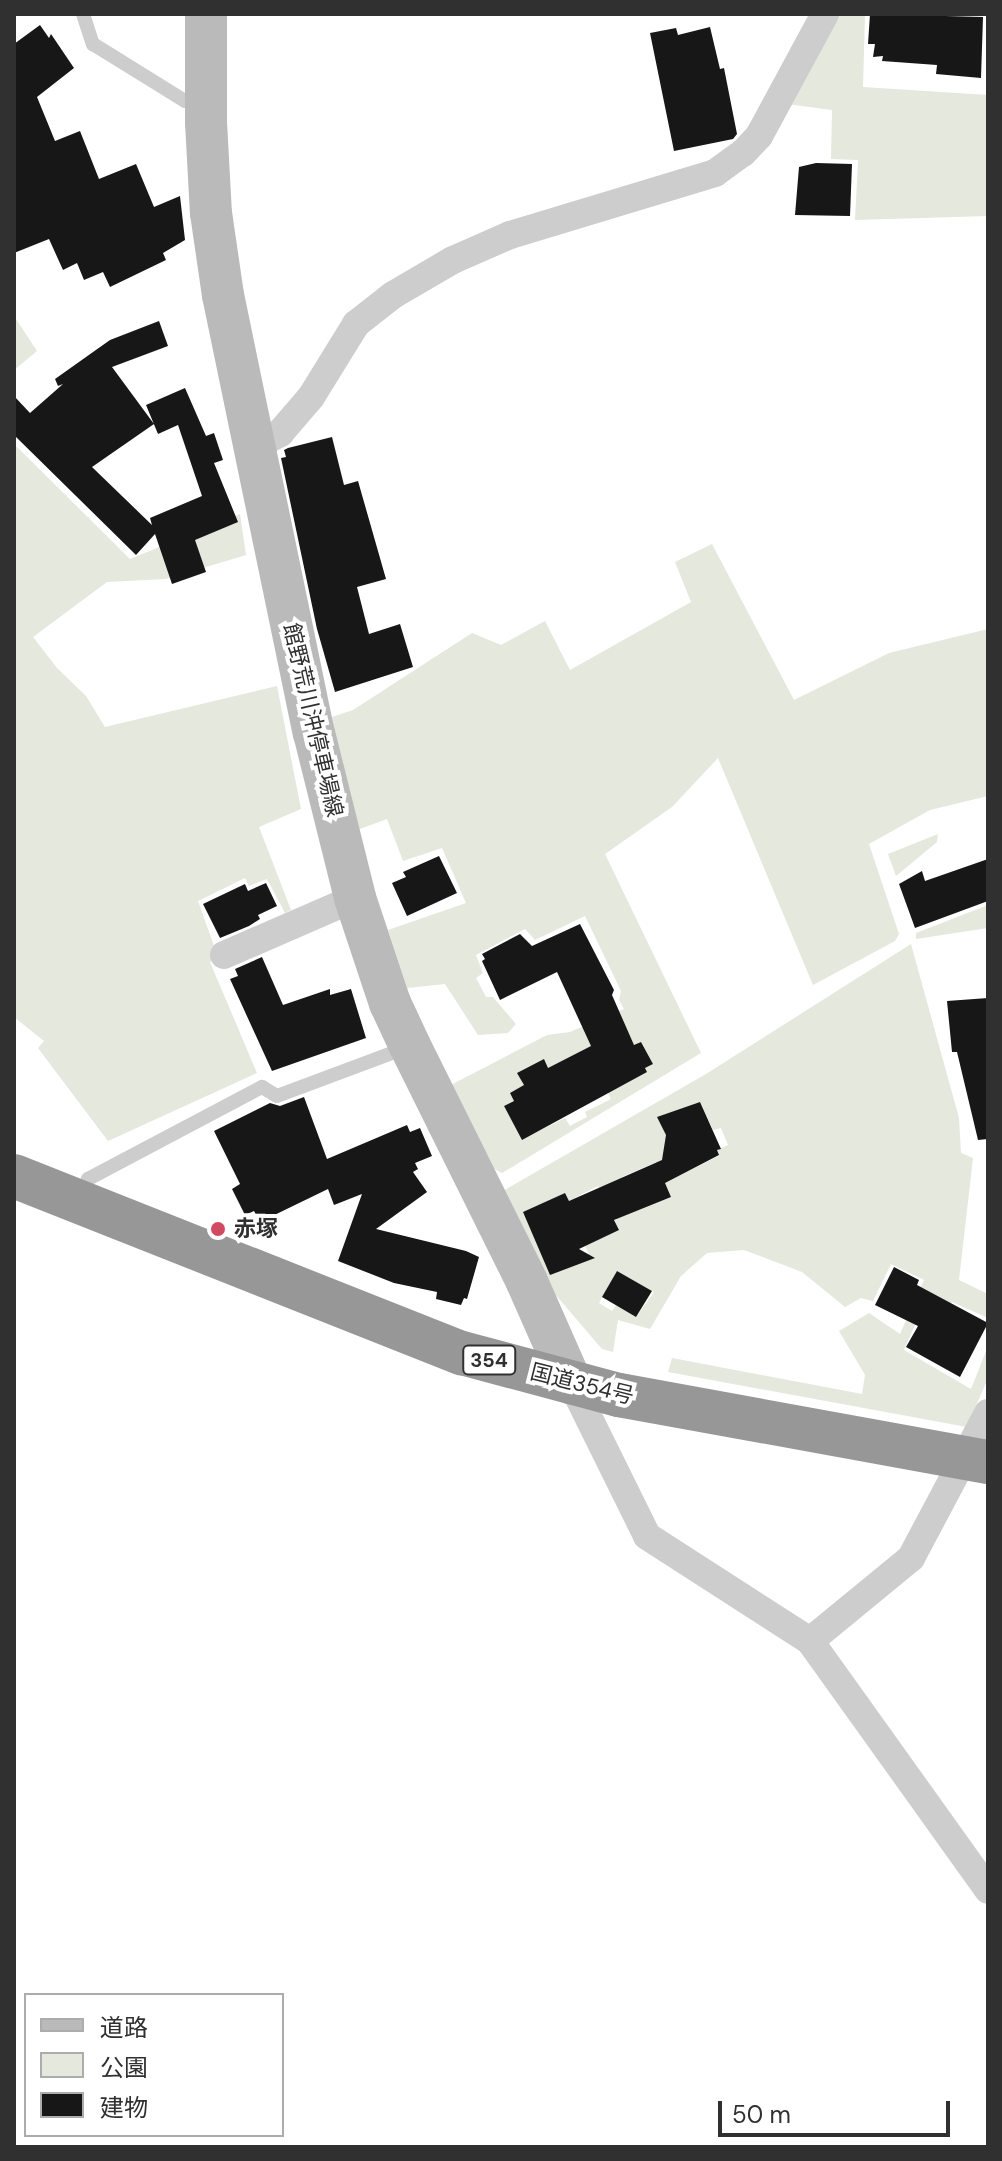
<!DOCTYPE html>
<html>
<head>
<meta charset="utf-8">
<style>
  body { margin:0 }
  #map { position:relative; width:1002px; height:2161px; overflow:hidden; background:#fff; font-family:"DM Sans","Noto Sans JP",sans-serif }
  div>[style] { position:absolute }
  .green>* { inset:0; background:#e4e8dd }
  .building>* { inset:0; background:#171717 }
  .lane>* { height:14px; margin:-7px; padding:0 7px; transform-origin:7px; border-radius:7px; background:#cdcdcd }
  .street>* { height:28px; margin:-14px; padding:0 14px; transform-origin:14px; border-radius:14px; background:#cdcdcd }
  .secondary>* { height:42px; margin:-21px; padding:0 21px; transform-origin:21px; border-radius:21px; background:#bababa }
  .highway>* { height:44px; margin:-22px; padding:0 22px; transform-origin:22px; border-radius:22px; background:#979797 }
  .dots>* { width:22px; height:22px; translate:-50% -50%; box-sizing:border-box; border:4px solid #fff; border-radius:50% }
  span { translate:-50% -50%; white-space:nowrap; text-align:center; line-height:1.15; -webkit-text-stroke:8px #fff; paint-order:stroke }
  .shield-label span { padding:2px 6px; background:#fff; border:2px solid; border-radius:6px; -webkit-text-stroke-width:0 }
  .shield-label { font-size:20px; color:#303030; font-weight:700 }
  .street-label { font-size:22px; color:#303030 }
  .poi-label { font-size:22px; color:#303030; font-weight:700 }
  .left { translate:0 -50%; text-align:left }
  .frame { position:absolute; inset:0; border:16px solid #303030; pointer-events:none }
  .legend { position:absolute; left:24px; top:1993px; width:260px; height:144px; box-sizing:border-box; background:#fff; border:2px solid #acacac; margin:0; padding:10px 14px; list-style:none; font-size:24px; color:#303030 }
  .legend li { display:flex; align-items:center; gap:16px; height:40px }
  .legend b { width:40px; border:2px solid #acacac }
  .scale { position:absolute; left:718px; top:2101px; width:232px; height:36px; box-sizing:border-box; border:4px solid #303030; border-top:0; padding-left:10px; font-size:24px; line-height:28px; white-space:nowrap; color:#303030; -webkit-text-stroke:6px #fff; paint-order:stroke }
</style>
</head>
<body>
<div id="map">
  <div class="green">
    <div style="clip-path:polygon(836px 14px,865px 14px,863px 87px,988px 95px,988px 216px,855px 220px,858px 160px,831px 159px,832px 110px,787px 104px)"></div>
    <div style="clip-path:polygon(14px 316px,37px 351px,14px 370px)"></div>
    <div style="clip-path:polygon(14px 444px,130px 559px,240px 514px,246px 555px,166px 579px,107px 582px,33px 637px,57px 668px,86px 696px,105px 727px,277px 686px,301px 809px,259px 827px,291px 910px,285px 913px,267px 879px,249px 886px,245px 878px,198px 901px,218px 957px,210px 962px,257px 1073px,108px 1141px,38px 1048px,44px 1041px,14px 1017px)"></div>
    <div style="clip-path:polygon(evenodd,712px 544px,794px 700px,889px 653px,988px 629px,988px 796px,930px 810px,869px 844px,899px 934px,895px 941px,813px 985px,718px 758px,672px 807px,605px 854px,701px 1053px,502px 1173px,491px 1167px,449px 1086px,547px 1035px,570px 1032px,624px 1009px,619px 1000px,621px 991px,585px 916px,535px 940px,525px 929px,476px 955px,483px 973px,476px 978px,486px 997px,493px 997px,516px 1024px,508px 1033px,478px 1035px,445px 984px,407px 988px,388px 930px,466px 903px,442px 848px,403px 861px,387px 819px,357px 830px,329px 718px,353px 710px,472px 633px,501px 645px,545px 621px,570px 670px,691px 602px,675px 562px,712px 544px,641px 1042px,653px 1064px,645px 1068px,647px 1072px,600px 1063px,641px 1042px,712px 544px,585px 1049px,611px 1099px,585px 1112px,587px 1117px,570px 1126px,565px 1118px,533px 1134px,526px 1123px,516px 1128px,504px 1106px,514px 1101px,510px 1093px,524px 1085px,518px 1073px,548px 1068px,585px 1049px)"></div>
    <div style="clip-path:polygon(938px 834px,937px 842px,896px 876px,888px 854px)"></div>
    <div style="clip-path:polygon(988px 905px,988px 928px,916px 939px,916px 933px)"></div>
    <div style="clip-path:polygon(evenodd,911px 944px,959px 1118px,961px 1153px,973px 1158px,959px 1280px,988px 1294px,988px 1318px,952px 1302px,945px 1313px,925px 1302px,904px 1350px,971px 1389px,988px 1346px,988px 1378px,967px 1427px,668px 1372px,672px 1358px,862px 1394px,865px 1375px,839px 1331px,869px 1313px,900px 1334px,924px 1280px,891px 1264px,873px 1301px,861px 1298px,845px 1307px,802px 1272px,744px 1250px,707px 1253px,681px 1276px,650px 1329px,618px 1320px,613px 1352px,602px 1349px,554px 1293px,503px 1191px,706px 1074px,911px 944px,700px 1102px,713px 1130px,721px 1128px,728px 1145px,717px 1150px,719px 1156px,688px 1171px,658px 1117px,700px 1102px,911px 944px,656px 1162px,671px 1197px,636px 1211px,622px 1177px,656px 1162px,911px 944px,598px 1186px,618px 1219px,614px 1221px,618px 1230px,585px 1246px,589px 1254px,570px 1263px,544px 1203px,565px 1193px,569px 1201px,598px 1186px,911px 944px,617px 1271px,654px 1292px,636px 1317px,616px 1305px,612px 1311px,599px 1303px,617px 1271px)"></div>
  </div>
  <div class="building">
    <div style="clip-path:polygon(870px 14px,983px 17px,981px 78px,936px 74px,937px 65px,882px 61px,883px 56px,873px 57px,875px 44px,868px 44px)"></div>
    <div style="clip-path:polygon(40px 25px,49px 38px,51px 34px,74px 68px,37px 97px,55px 141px,80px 131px,99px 179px,136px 164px,154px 207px,180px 196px,185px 240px,163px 253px,166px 260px,110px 287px,103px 272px,84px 280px,77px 263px,63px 270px,49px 239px,14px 253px,14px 44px)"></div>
    <div style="clip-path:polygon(710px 27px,720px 69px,724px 68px,737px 134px,733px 139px,674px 151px,650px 33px,676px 28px,678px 35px)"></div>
    <div style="clip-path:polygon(816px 163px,852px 164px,850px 216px,795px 215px,799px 167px)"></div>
    <div style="clip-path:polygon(159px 321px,168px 346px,112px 367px,154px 424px,92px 467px,152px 525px,150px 518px,202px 496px,178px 425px,158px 434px,146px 405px,185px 388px,206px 436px,214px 433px,223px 460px,214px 463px,238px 522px,195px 540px,206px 572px,172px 584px,155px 534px,136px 555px,14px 435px,14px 396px,30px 413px,63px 384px,58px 386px,55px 379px,110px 340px)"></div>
    <div style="clip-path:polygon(332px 437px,344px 485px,358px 481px,386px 579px,357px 587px,369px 634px,400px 624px,413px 667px,335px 692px,317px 629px,281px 458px,286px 457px,284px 450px,288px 448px)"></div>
    <div style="clip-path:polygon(439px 856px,457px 893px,407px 916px,392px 883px,406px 877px,403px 872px)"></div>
    <div style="clip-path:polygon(988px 859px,988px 901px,915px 928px,899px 884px,922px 871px,925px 881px)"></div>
    <div style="clip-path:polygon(266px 883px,277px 906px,258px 915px,260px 919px,249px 926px,220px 938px,203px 904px,245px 884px,248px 891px)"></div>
    <div style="clip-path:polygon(580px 924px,614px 990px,612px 995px,634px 1045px,641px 1042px,653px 1064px,645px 1068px,647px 1072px,522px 1140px,504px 1106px,514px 1101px,510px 1093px,524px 1085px,517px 1073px,544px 1059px,548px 1068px,591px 1046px,557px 972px,500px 1000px,482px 961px,485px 959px,482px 954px,520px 934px,532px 946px)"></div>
    <div style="clip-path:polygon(262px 957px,283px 1005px,330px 989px,330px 995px,351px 989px,366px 1038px,272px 1071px,230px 979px,238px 976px,235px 969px)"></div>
    <div style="clip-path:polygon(988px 998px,988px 1139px,978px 1140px,957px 1052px,952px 1052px,947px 1001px)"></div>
    <div style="clip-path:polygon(304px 1097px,327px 1159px,407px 1125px,410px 1132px,420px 1128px,432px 1156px,415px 1163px,418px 1169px,413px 1172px,427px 1192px,376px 1229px,466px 1251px,479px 1257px,467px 1299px,464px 1298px,461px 1305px,436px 1299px,437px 1292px,394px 1283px,338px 1261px,362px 1194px,334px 1205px,328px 1189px,260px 1222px,254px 1211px,245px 1215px,232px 1189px,240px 1184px,214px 1131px,270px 1103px,280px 1106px)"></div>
    <div style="clip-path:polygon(700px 1102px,721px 1149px,717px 1150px,719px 1155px,665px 1183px,671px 1197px,614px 1220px,619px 1230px,579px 1249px,595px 1258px,550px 1275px,523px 1212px,565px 1193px,569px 1201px,662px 1160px,666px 1135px,657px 1117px)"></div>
    <div style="clip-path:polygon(894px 1267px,919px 1280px,917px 1285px,988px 1323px,960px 1377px,906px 1347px,918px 1326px,875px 1305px)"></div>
    <div style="clip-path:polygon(617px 1271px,652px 1291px,636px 1317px,602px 1297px)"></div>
  </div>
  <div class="lane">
    <div style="left:83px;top:14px;width:32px;rotate:72deg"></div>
    <div style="left:93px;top:44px;width:108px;rotate:31.8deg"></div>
    <div style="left:185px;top:101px;width:16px;rotate:11deg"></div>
    <div style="left:80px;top:1198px;width:21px;rotate:-67deg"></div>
    <div style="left:88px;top:1179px;width:197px;rotate:-27.9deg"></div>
    <div style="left:262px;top:1087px;width:17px;rotate:31deg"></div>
    <div style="left:277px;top:1096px;width:140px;rotate:-20.5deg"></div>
  </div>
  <div class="street">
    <div style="left:254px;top:447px;width:30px;rotate:-28deg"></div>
    <div style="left:280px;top:433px;width:48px;rotate:-49.3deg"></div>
    <div style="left:311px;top:397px;width:86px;rotate:-58.3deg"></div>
    <div style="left:356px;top:324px;width:47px;rotate:-38.1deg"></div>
    <div style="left:393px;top:295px;width:69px;rotate:-30.3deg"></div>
    <div style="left:453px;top:260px;width:62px;rotate:-23.7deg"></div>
    <div style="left:510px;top:235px;width:214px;rotate:-16.8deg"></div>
    <div style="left:715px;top:173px;width:34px;rotate:-36deg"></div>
    <div style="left:743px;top:153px;width:23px;rotate:-47deg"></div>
    <div style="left:759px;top:136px;width:139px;rotate:-61.6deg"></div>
    <div style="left:224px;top:955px;width:143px;rotate:-23.5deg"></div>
    <div style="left:572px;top:1384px;width:169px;rotate:63.7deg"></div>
    <div style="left:647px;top:1536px;width:194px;rotate:32.8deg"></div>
    <div style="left:988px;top:1413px;width:164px;rotate:118deg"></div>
    <div style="left:911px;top:1558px;width:131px;rotate:140.6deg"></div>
    <div style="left:810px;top:1641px;width:306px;rotate:54.4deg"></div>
  </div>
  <div class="secondary">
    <div style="left:206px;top:14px;width:108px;rotate:90deg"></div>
    <div style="left:206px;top:122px;width:91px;rotate:86.9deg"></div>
    <div style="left:211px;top:213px;width:83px;rotate:81.7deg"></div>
    <div style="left:223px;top:295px;width:447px;rotate:78.3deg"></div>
    <div style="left:314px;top:733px;width:170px;rotate:76deg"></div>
    <div style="left:355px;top:898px;width:111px;rotate:71.6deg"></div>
    <div style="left:390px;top:1003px;width:47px;rotate:65.1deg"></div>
    <div style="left:410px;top:1046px;width:263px;rotate:63.6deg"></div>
    <div style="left:527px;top:1282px;width:111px;rotate:66.2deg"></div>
  </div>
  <div class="highway">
    <div style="left:14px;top:1176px;width:482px;rotate:21.6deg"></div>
    <div style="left:462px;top:1353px;width:163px;rotate:15deg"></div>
    <div style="left:619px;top:1395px;width:375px;rotate:10.3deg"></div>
  </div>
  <div class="dots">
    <div style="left:218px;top:1229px;background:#d04a62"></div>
  </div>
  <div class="shield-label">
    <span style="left:489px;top:1360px">354</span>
  </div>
  <div class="street-label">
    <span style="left:313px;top:720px;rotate:77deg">館野荒川沖停車場線</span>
    <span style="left:582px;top:1384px;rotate:14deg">国道354号</span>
  </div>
  <div class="poi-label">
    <span class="left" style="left:234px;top:1229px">赤塚</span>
  </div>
  <div class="frame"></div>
  <ul class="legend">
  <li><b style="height:10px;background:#bababa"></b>道路</li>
  <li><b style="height:22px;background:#e4e8dd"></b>公園</li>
  <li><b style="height:22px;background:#171717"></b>建物</li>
  </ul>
  <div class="scale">50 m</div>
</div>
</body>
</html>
